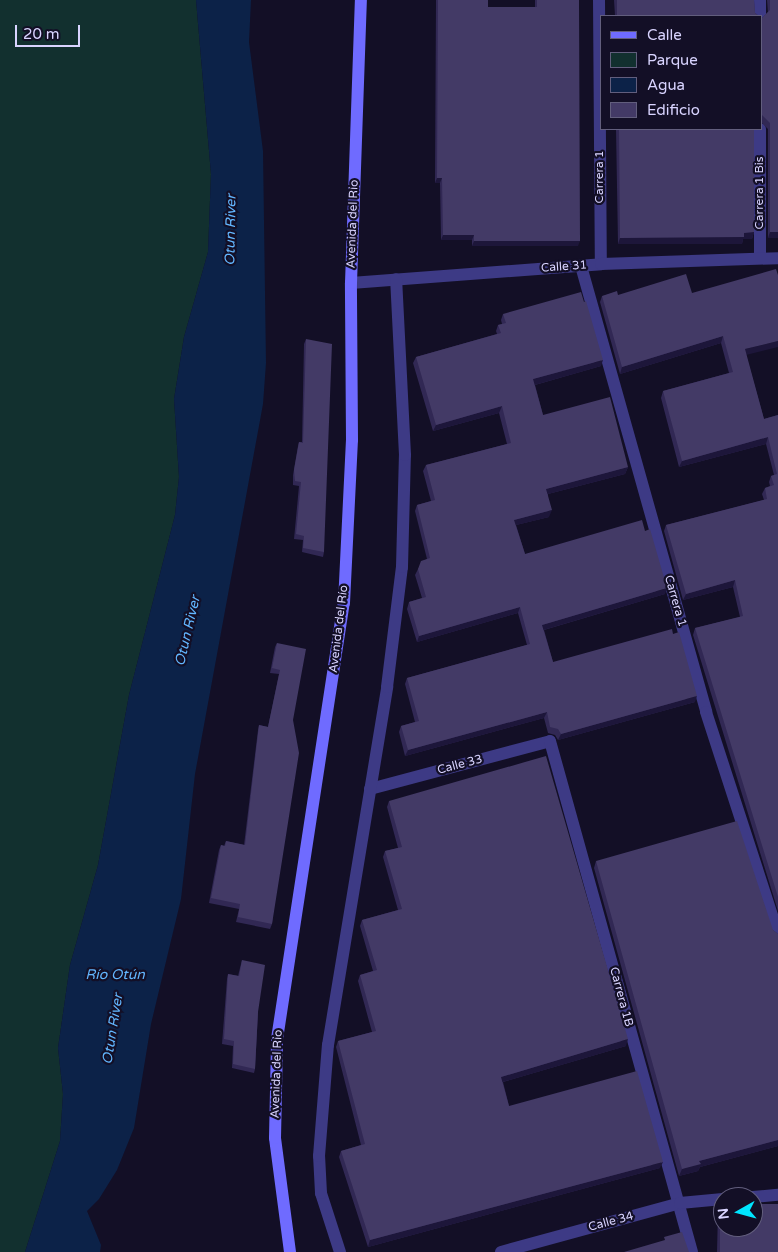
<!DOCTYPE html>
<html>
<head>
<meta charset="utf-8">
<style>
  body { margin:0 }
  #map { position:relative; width:778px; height:1252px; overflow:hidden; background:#130f26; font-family:"Varela Round",sans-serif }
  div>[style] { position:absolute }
  .green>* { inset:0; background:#12302f }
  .water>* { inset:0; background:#0c2248 }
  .minor>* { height:12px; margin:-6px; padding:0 6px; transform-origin:6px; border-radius:6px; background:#3d3a85 }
  .secondary>* { height:12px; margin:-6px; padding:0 6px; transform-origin:6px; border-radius:6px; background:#6f6bff }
  .wall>* { inset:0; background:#312854 }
  .shaded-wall>* { inset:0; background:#1d163a }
  .building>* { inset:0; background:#433a66 }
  span { translate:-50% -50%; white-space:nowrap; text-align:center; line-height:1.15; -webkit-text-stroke:4.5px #130f26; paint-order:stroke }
  .street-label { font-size:12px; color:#d9d4ff }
  .water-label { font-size:14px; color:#62b6ff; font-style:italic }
  .legend { position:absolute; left:600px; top:15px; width:162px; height:115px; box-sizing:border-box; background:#130f26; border:1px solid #625e7d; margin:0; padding:6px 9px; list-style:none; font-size:15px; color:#d9d4ff }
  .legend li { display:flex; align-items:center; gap:10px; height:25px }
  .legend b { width:25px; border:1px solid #625e7d }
  .north { position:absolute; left:713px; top:1187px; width:50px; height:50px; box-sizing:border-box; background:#130f26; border:1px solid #625e7d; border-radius:50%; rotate:263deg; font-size:14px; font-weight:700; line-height:20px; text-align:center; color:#d9d4ff }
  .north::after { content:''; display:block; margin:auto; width:18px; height:22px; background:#00e5ff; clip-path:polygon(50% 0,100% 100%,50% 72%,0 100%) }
  .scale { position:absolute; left:15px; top:25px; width:65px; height:22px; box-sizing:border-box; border:2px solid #d9d4ff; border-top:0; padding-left:6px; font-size:15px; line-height:18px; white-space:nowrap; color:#d9d4ff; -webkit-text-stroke:4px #130f26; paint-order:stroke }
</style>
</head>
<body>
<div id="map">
  <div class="green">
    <div style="clip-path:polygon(0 0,196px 0,211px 174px,208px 252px,184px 337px,174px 399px,179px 477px,175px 515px,129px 695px,98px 865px,70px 965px,58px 1048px,63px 1094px,60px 1141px,25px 1252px,0 1252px)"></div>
  </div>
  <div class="water">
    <div style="clip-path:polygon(196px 0,251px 0,249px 42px,263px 151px,266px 363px,263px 404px,195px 774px,181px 899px,151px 1024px,134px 1128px,117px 1170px,99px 1199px,87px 1211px,101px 1245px,100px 1252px,25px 1252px,60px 1141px,63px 1094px,58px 1048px,70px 965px,98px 865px,129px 695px,175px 515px,179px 477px,174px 399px,184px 337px,208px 252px,211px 174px)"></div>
  </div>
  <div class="minor">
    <div style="left:599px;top:0;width:264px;rotate:89.6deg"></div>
    <div style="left:760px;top:16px;width:16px;rotate:-90deg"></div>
    <div style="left:760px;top:258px;width:129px;rotate:-90deg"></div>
    <div style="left:581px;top:266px;width:463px;rotate:74.3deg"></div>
    <div style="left:706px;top:712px;width:233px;rotate:72deg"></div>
    <div style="left:351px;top:283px;width:251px;rotate:-4.3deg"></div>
    <div style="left:601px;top:264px;width:177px;rotate:-1.9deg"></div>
    <div style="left:370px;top:789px;width:186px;rotate:-14.9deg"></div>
    <div style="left:550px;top:741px;width:530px;rotate:74.47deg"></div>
    <div style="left:753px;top:1197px;width:25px;rotate:-5deg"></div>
    <div style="left:340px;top:1252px;width:62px;rotate:-107.9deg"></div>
    <div style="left:321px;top:1193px;width:37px;rotate:-93deg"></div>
    <div style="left:319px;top:1156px;width:111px;rotate:-85.4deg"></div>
    <div style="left:328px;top:1045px;width:363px;rotate:-80.6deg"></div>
    <div style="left:387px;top:687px;width:121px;rotate:-82.9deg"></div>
    <div style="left:402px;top:567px;width:112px;rotate:-88.5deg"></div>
    <div style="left:405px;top:455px;width:176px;rotate:-92.9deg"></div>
    <div style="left:501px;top:1252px;width:186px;rotate:-15.3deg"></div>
    <div style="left:680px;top:1203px;width:43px;rotate:-5.3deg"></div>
  </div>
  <div class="secondary">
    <div style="left:290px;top:1252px;width:115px;rotate:-97.5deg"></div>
    <div style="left:275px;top:1138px;width:99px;rotate:-88.8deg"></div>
    <div style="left:277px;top:1039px;width:441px;rotate:-81.3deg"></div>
    <div style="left:344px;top:603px;width:163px;rotate:-87.2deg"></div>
    <div style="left:352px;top:440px;width:157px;rotate:-90.4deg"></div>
    <div style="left:351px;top:283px;width:283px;rotate:-88deg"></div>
  </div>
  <div class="wall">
    <div style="clip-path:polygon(436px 0,488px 0,488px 7px,535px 7px,535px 0,579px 0,578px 246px,472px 246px,472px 240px,441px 240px,440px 183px,435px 183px)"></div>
    <div style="clip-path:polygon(614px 0,754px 0,755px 13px,759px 16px,615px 16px)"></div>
    <div style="clip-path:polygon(767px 0,778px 0,778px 238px,768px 238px,768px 129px,762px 123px,762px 18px,768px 12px)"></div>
    <div style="clip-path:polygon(616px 129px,754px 129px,754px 232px,752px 239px,743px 239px,742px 244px,618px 244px)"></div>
    <div style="clip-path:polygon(692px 293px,746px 355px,764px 419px,778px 415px,778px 911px,693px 635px,695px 628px,740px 617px,733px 587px,683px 600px,664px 531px,666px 525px,764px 500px,762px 494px,765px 488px,770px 486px,769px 482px,771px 476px,774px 475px,766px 444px,679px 467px,661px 398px,663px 391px,729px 373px,721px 343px,620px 374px,600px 302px,602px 296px,618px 295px)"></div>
    <div style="clip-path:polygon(503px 314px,601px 366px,535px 385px,543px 415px,628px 467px,625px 474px,548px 494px,549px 517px,516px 525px,525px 554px,665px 594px,544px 630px,553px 662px,695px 702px,558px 740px,555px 735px,548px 733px,544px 718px,405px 756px,399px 732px,401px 726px,415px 722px,405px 684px,407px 678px,527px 645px,518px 613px,417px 642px,407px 609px,409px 602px,422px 598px,415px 575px,418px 569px,427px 559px,415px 511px,417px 505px,431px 501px,423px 471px,426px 465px,507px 444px,499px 413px,433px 431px,413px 363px,416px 357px,497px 334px,496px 331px,498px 325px,502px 324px,501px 320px)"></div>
    <div style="clip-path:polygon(306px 339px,324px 552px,323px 557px,302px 552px,303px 540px,294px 539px,299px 486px,293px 485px,293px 475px,298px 446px,299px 442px,302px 442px,304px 344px)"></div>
    <div style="clip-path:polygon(277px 643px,293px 720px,272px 924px,270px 929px,236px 922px,239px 909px,209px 903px,219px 850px,221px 845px,224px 846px,226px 841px,244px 845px,258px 730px,259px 725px,268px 727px,279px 674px,270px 673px,275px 647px)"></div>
    <div style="clip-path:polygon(389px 801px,626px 1046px,503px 1082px,509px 1106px,660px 1168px,368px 1247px,339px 1157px,341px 1151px,361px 1145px,336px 1047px,338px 1041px,372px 1032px,358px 981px,360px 975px,373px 971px,360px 926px,362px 920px,398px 910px,383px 857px,385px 851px,398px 848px,387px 807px)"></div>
    <div style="clip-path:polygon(596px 861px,773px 930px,778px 934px,778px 1146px,700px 1167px,698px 1171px,679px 1176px,594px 868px)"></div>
    <div style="clip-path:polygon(242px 960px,258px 1012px,255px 1069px,254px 1073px,232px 1068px,233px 1046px,222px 1044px,227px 979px,228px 974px,238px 976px)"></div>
    <div style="clip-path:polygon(720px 1205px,778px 1252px,717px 1252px,718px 1212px)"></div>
  </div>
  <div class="shaded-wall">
    <div style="clip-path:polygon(437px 178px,442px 178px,440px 183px,435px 183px)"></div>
    <div style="clip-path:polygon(754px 232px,752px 239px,743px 239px,742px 244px,618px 244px,620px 238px)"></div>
    <div style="clip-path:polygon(770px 232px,778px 232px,778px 238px,768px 238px)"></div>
    <div style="clip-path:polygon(443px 235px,474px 235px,472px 240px,441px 240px)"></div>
    <div style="clip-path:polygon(474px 241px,580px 241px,578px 246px,472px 246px)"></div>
    <div style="clip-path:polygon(723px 336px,721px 343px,620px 374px,622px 367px)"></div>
    <div style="clip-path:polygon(778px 341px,778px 347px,742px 356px,745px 349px)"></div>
    <div style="clip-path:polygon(603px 360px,601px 366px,531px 386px,533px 379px)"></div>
    <div style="clip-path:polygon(502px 406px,499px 413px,433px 431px,436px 425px)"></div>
    <div style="clip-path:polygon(768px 437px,766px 444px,679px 467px,682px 461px)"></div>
    <div style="clip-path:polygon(628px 467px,625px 474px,544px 495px,546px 489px)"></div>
    <div style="clip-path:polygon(552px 510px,549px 517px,512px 526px,514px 520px)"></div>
    <div style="clip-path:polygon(735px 580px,733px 587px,683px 600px,686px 594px)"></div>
    <div style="clip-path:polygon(667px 588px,665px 594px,540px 631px,542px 625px)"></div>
    <div style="clip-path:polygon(520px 607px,518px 613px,417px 642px,419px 636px)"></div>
    <div style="clip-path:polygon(697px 696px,695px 702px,558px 740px,561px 734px)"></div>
    <div style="clip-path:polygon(547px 712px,544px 718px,405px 756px,408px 750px)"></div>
    <div style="clip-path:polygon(628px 1039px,626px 1046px,499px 1083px,501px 1077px)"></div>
    <div style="clip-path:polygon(778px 1140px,778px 1146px,700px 1167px,698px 1171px,679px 1176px,682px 1169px,699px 1161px)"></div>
    <div style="clip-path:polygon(663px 1162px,660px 1168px,368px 1247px,370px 1240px)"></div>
  </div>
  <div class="building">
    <div style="clip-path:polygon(438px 0,488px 0,488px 7px,537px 7px,537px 0,579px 0,580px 241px,474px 241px,474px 235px,443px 235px,442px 178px,437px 178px)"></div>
    <div style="clip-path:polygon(617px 0,754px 0,755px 13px,759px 16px,617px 16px)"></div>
    <div style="clip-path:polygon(770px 0,778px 0,778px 232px,770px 232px,770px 123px,762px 115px,762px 18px,770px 10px)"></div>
    <div style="clip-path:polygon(619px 129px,754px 129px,754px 232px,744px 233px,744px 237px,620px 238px)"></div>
    <div style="clip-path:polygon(776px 269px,778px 275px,778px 341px,745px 349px,764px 419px,778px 415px,778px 897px,695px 628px,743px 616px,735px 580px,686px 594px,666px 525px,767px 499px,765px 488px,774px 485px,771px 476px,777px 474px,768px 437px,682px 461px,663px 391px,733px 372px,723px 336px,622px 367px,602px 296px,617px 291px,618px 295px,686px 274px,692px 293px)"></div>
    <div style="clip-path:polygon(581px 292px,584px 302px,586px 301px,603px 360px,533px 379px,543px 415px,610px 397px,628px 467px,546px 489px,552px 510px,514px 520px,525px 554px,642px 520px,645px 531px,650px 529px,667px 588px,542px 625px,553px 662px,672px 629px,673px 634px,679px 632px,697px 696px,561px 734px,558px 729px,550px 727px,547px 712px,408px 750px,401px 726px,419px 721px,407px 678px,530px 644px,520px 607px,419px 636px,409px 602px,426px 597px,418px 569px,421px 561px,430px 558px,417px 505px,435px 500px,426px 465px,511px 443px,502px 406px,436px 425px,416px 357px,501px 333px,498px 325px,506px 323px,503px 314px)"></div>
    <div style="clip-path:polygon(306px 339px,332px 344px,324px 552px,303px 548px,304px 536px,296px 534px,301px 482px,295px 481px,294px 470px,299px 442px,303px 443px)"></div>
    <div style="clip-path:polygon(277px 643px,306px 649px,293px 720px,299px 753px,272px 924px,238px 917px,240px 904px,211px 898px,221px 845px,225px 846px,226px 841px,245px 845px,259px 725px,268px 727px,280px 670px,272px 668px)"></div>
    <div style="clip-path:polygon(546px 756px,628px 1039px,501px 1077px,509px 1106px,637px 1071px,663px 1162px,370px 1240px,341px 1151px,365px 1144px,338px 1041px,376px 1031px,360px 975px,377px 970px,362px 920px,402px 909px,385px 851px,402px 847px,389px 801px)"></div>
    <div style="clip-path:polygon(737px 821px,773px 930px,778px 934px,778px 1140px,699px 1161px,701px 1164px,682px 1169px,596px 861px)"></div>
    <div style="clip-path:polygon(242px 960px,265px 965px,258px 1012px,255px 1069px,233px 1064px,234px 1041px,224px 1039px,228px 974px,239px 976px)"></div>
    <div style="clip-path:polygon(723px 1204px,723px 1227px,753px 1227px,753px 1204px,778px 1204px,778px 1252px,720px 1252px,720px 1205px)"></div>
    <div style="clip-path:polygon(682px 1232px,689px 1252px,624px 1252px,665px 1240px,664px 1237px)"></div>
  </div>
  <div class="street-label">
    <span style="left:600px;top:177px;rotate:-90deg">Carrera 1</span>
    <span style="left:760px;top:193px;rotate:-90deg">Carrera 1 Bis</span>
    <span style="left:353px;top:224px;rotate:-88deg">Avenida del Río</span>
    <span style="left:564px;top:267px;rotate:-4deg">Calle 31</span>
    <span style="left:675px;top:601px;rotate:74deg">Carrera 1</span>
    <span style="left:339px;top:629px;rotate:-83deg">Avenida del Río</span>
    <span style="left:460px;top:765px;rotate:-15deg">Calle 33</span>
    <span style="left:621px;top:997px;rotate:75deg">Carrera 1B</span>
    <span style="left:277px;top:1074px;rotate:-88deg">Avenida del Río</span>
    <span style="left:611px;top:1222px;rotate:-15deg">Calle 34</span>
  </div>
  <div class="water-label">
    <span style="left:231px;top:230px;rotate:-89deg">Otun River</span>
    <span style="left:188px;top:631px;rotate:-77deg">Otun River</span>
    <span style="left:115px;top:975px">Río Otún</span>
    <span style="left:113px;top:1029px;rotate:-81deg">Otun River</span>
  </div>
  <ul class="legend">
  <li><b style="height:6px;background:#6f6bff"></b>Calle</li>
  <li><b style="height:14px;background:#12302f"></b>Parque</li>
  <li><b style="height:14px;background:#0c2248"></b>Agua</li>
  <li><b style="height:14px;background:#433a66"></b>Edificio</li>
  </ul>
  <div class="north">N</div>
  <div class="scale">20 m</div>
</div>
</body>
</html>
